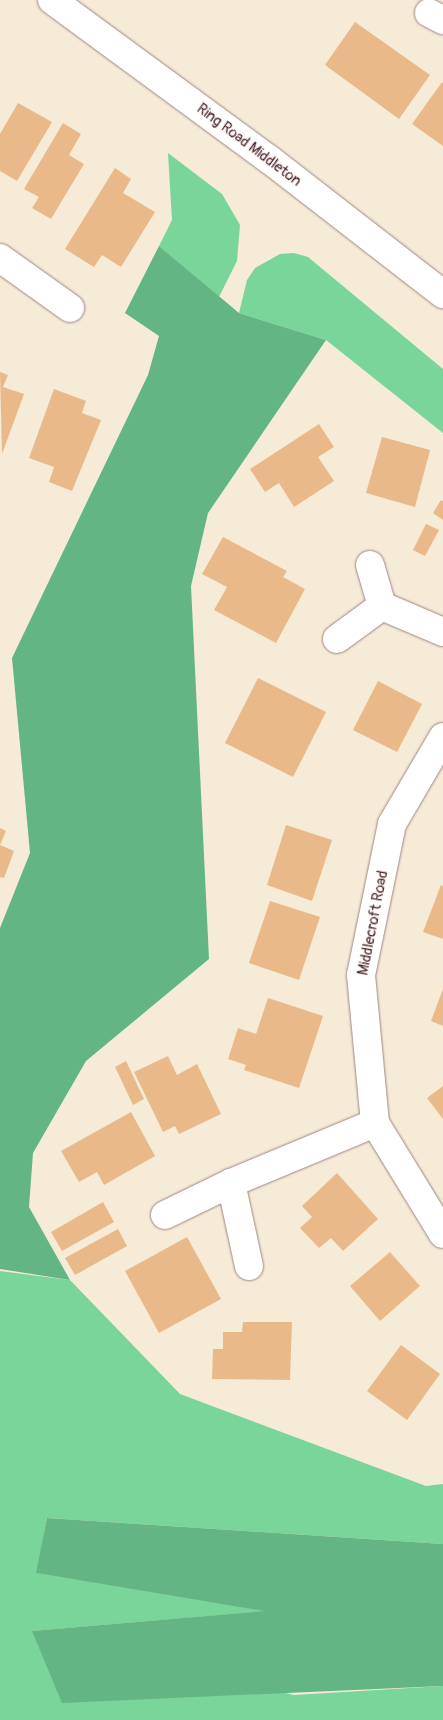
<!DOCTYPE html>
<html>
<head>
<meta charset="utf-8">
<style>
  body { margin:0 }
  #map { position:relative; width:443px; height:1720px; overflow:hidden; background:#f5ebd7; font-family:Pangolin,sans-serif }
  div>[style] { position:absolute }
  .green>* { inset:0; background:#7ad59b }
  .forest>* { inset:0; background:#63b683 }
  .building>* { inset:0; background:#eab989 }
  .roads { filter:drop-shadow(0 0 1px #a08581) drop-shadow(0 0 1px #a08581) }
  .minor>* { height:28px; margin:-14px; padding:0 14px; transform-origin:14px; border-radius:14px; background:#fff }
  span { translate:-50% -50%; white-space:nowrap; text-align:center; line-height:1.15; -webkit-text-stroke:4px #fdfcf7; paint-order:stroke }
  .street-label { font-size:15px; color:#4a1f2b }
</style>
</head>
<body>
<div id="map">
  <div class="green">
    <div style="clip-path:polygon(168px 153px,222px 194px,240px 225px,237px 261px,219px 297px,159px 246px,172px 220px)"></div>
    <div style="clip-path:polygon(294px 253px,308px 257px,443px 369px,443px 433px,326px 340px,239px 313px,247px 280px,255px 268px,280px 254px)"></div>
    <div style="clip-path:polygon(0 1271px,70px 1280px,180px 1394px,426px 1486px,443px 1484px,443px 1544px,47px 1518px,37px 1573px,267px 1611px,33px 1631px,294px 1695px,443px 1686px,443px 1720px,0 1720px)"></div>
  </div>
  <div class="forest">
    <div style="clip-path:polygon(159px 246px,239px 313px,326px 340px,208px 513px,191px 586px,209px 959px,86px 1061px,33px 1153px,29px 1207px,70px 1280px,0 1269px,0 928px,30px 853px,12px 658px,148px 375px,159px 336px,125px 313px)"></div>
    <div style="clip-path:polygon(47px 1518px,443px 1544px,443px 1686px,62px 1703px,32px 1631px,264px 1611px,36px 1573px)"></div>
  </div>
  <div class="building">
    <div style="clip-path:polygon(355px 22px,430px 75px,399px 119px,325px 65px)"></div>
    <div style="clip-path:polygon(442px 82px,443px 83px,443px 146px,412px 124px)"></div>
    <div style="clip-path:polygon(18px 103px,52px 122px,17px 181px,0 171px,0 134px)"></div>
    <div style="clip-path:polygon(63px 123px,81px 134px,69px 155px,84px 164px,51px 219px,32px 208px,39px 197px,24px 189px)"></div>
    <div style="clip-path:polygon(115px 168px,131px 179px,123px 193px,155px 212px,121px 267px,102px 255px,94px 267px,65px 249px)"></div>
    <div style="clip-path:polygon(0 372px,8px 375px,3px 387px,24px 394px,2px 454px)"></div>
    <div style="clip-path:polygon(54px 389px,86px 401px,82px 413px,101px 420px,72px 491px,49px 482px,54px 467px,29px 458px)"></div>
    <div style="clip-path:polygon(319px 424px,334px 447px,318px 457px,334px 481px,294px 507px,279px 483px,265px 492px,250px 469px)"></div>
    <div style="clip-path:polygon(382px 437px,430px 450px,415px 507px,366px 493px)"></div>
    <div style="clip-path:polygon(441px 500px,443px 501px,443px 520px,433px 513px)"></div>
    <div style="clip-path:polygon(426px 524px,439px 530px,425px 556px,413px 550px)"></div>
    <div style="clip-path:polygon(223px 537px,287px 571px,283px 577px,305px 589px,276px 643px,214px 610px,227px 587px,202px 574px)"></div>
    <div style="clip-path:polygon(258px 678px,326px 712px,293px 777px,225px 743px)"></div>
    <div style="clip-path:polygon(378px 681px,422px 704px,397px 752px,353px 730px)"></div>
    <div style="clip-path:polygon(286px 825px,332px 840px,312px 901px,267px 885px)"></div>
    <div style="clip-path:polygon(0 828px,6px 831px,0 845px,14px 851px,4px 878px,0 877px)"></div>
    <div style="clip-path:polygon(441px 885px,443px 886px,443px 939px,423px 932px)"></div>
    <div style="clip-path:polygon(270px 901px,320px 917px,299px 980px,249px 963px)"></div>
    <div style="clip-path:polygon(443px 989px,443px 1026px,431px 1021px)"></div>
    <div style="clip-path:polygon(268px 998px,323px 1016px,299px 1088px,244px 1070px,246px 1065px,228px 1059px,238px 1028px,256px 1034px)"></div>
    <div style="clip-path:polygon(168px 1056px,177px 1075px,197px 1064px,221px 1114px,179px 1134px,175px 1126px,163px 1132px,134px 1072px)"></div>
    <div style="clip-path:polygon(126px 1061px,144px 1099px,133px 1105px,115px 1067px)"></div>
    <div style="clip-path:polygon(443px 1086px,443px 1119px,427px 1098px)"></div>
    <div style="clip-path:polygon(131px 1112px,155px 1156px,104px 1185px,97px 1172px,79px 1182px,61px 1151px)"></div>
    <div style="clip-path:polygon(337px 1173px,378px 1219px,343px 1251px,331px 1238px,319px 1248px,300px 1228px,312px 1217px,302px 1206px)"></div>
    <div style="clip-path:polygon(103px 1202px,114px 1222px,62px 1251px,51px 1232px)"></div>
    <div style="clip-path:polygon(118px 1229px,127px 1246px,75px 1275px,65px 1258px)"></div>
    <div style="clip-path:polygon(187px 1237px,221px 1299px,159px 1333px,125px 1271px)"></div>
    <div style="clip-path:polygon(390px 1252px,420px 1286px,380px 1321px,350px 1286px)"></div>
    <div style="clip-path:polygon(243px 1322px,292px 1322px,290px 1380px,212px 1379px,213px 1349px,223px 1349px,223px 1332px,242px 1332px)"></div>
    <div style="clip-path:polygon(401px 1345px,440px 1374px,407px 1420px,367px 1391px)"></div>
  </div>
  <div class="roads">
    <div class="minor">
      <div style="left:52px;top:0;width:270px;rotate:36.3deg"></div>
      <div style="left:270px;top:160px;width:219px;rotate:37.8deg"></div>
      <div style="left:429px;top:13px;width:16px;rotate:27deg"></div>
      <div style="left:0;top:258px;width:86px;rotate:35.5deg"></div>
      <div style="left:370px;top:565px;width:43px;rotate:73.7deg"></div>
      <div style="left:337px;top:639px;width:56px;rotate:-36.3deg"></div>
      <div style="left:382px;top:606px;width:66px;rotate:23.1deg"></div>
      <div style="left:443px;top:737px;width:101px;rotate:120.4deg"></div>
      <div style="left:392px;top:824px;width:154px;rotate:101.6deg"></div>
      <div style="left:361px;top:975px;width:149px;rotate:84.6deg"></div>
      <div style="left:375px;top:1123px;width:130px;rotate:58.5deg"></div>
      <div style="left:231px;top:1183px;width:85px;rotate:77.8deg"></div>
      <div style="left:165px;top:1215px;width:73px;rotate:-25.9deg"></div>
      <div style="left:231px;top:1183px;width:156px;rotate:-22.6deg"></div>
    </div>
  </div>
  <div class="street-label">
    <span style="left:249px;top:145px;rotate:37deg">Ring Road Middleton</span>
    <span style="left:373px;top:923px;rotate:-79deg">Middlecroft Road</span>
  </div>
</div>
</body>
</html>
